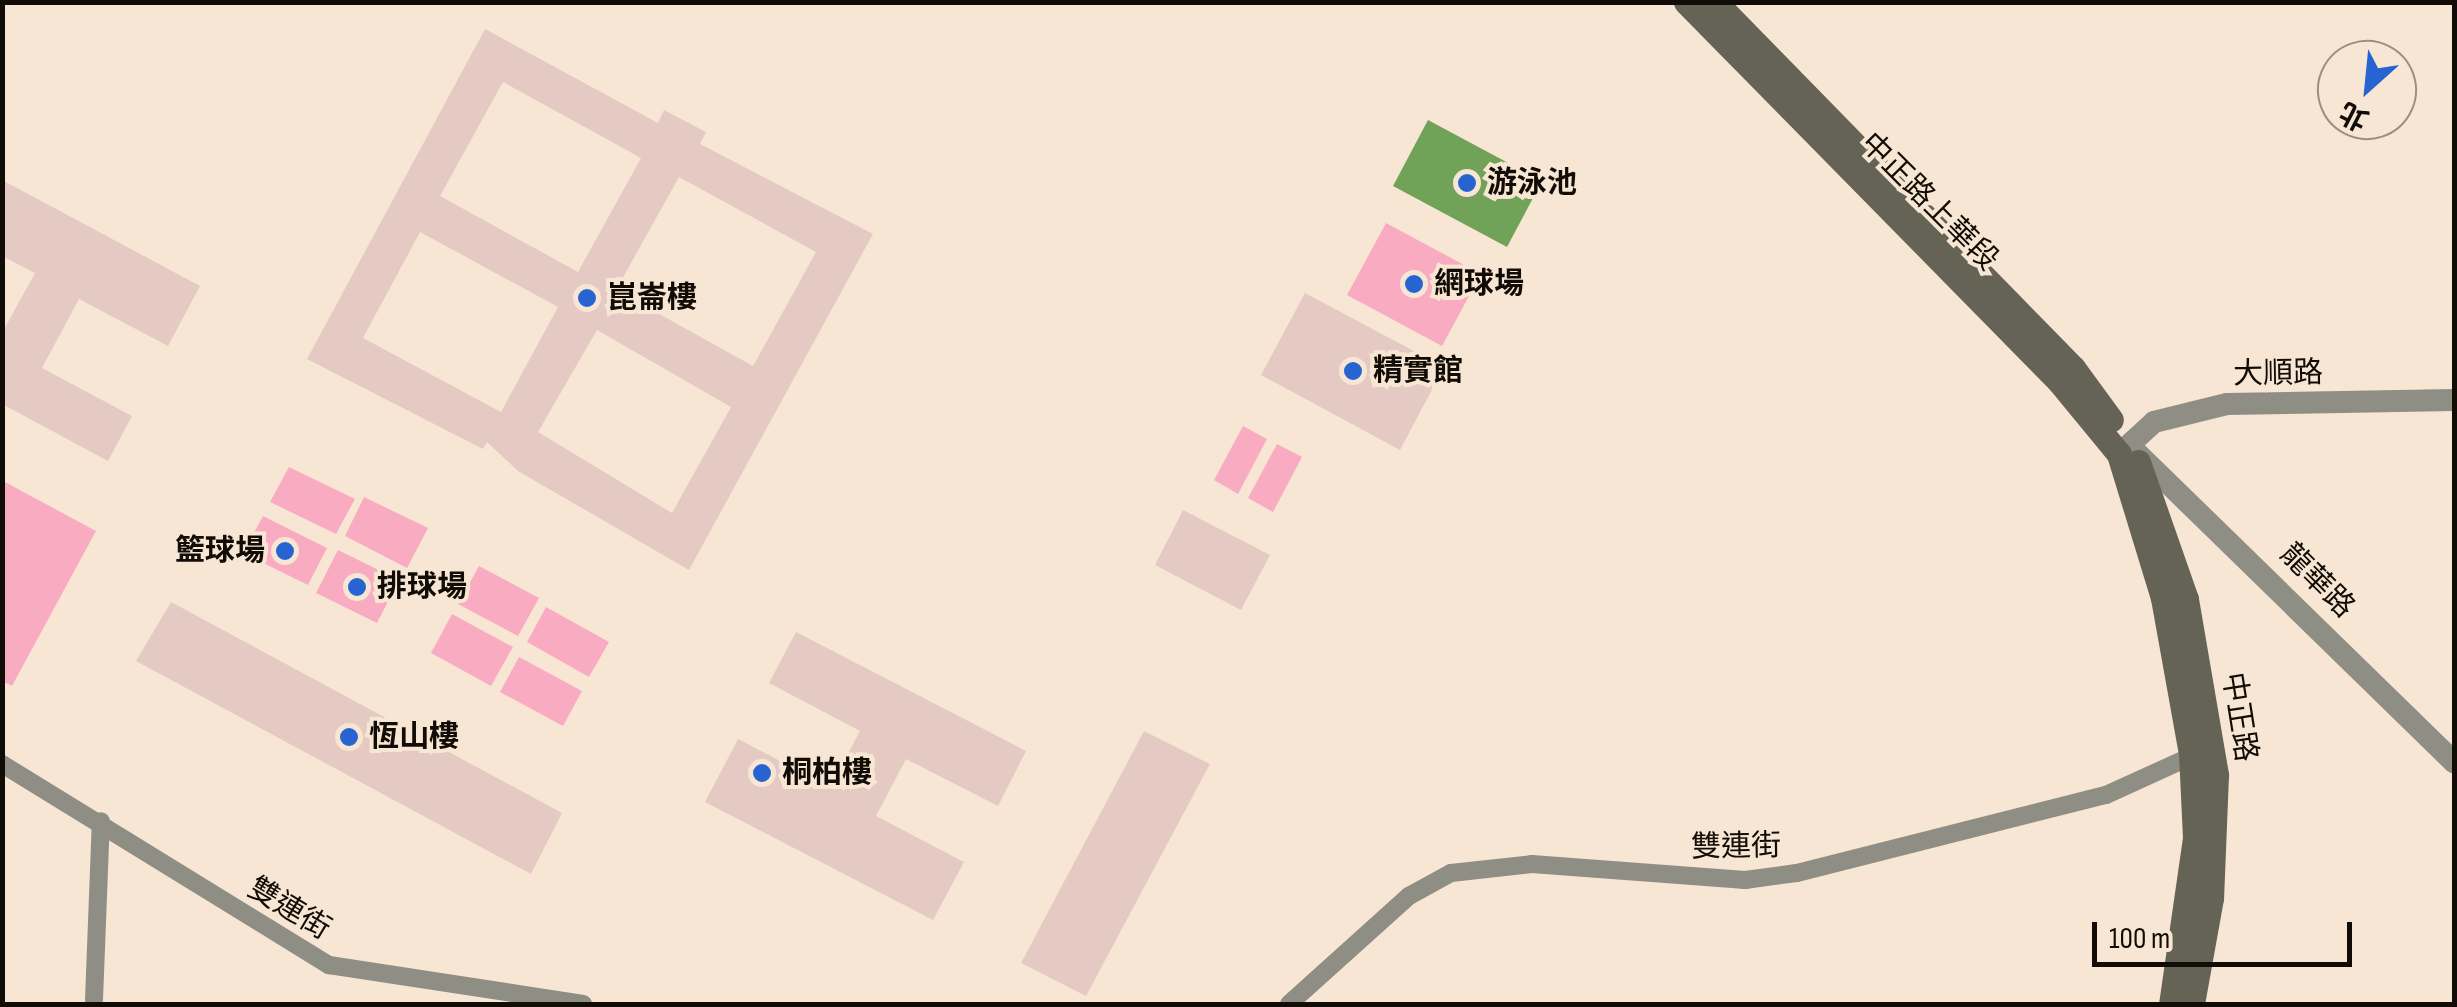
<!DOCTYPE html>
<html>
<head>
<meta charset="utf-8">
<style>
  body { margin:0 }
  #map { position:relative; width:2457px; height:1007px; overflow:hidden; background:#f8e6d4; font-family:"Sofia Sans Condensed","Noto Sans TC",sans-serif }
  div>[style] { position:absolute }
  .green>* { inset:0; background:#f9acc1 }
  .water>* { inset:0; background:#70a257 }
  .building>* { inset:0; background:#e4cac3 }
  .minor>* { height:18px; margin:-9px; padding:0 9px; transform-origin:9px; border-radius:9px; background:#8f8e85 }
  .tertiary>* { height:22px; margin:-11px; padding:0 11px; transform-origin:11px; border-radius:11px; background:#8f8e85 }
  .secondary>* { height:25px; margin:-12.5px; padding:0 12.5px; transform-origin:12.5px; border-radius:12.5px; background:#656356 }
  .dots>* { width:28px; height:28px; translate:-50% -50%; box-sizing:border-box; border:5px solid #f8e6d4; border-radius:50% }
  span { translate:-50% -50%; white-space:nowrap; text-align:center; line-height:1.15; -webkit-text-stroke:8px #f8e6d4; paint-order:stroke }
  .poi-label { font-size:30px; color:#110c06; font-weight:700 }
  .left { translate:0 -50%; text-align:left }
  .right { translate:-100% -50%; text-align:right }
  .street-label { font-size:30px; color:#110c06 }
  .frame { position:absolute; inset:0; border:5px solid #110c06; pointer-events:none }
  .north { position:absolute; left:2317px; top:40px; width:100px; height:100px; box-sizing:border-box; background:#f8e6d4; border:2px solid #9c8f82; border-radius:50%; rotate:207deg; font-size:28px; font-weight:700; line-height:40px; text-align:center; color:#110c06 }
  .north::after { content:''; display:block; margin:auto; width:35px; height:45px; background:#2864d1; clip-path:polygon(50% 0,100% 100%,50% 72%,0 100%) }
  .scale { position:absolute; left:2092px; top:922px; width:260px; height:45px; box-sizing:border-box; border:5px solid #110c06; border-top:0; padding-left:12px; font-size:30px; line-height:35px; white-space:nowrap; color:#110c06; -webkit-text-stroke:8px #f8e6d4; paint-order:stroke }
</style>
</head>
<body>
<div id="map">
  <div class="green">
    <div style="clip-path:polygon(1386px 223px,1481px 274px,1442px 346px,1347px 295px)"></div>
    <div style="clip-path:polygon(1243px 426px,1267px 439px,1238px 494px,1214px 480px)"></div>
    <div style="clip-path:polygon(1277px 444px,1302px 457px,1273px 512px,1248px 498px)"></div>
    <div style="clip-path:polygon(289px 467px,355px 499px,336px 534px,270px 502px)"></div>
    <div style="clip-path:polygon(3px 481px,96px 531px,12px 686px,2px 681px)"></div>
    <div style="clip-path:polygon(364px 497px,428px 528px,407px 568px,345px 536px)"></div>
    <div style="clip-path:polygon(263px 516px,327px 548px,308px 585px,243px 553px)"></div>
    <div style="clip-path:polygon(338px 550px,399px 580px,377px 623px,316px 593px)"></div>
    <div style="clip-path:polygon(479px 566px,539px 598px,518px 636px,458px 604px)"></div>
    <div style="clip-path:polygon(546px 607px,609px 642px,589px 677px,527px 642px)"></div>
    <div style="clip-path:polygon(452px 614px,513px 647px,491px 686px,431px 653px)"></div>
    <div style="clip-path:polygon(519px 657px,582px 691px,563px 726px,500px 692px)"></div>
  </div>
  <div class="water">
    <div style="clip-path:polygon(1428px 120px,1542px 181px,1507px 247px,1393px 186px)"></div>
  </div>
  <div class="building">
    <div style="clip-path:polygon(evenodd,485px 29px,658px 123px,664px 110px,706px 132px,700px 144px,873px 234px,689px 570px,518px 471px,487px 442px,483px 449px,307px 359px,485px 29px,503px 82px,641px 158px,578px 272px,440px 196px,503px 82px,485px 29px,679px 177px,816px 252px,753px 366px,616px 290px,679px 177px,485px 29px,420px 232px,558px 307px,501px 412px,363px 338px,420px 232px,485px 29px,597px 330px,731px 407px,672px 513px,538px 432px,597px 330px)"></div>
    <div style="clip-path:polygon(2px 180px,200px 286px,168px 346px,79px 299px,42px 368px,132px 416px,108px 461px,2px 404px,2px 333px,35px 273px,2px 256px)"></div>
    <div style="clip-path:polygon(1305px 293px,1444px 367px,1400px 450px,1261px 375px)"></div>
    <div style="clip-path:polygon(1183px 510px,1270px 555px,1241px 610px,1155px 565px)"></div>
    <div style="clip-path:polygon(171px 602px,562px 813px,531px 874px,136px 661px)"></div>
    <div style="clip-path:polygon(796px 632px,1026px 751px,998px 806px,906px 759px,876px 816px,964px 862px,933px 920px,705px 802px,738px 739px,830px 787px,860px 731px,769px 683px)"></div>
    <div style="clip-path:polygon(1144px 731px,1210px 764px,1086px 996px,1021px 963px)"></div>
  </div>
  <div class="minor">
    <div style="left:2px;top:764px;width:384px;rotate:31.6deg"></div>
    <div style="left:329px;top:965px;width:257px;rotate:8.7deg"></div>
    <div style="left:94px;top:1000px;width:179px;rotate:-87.8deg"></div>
    <div style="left:1289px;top:1004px;width:161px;rotate:-42deg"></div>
    <div style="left:1409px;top:896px;width:48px;rotate:-28.7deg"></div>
    <div style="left:1451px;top:873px;width:81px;rotate:-6.3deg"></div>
    <div style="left:1532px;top:864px;width:214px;rotate:4.3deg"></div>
    <div style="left:1745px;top:880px;width:52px;rotate:-7.7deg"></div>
    <div style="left:1797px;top:873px;width:319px;rotate:-14.2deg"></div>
    <div style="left:2106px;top:795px;width:101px;rotate:-24.5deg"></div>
  </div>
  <div class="tertiary">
    <div style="left:2132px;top:448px;width:450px;rotate:44.3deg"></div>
    <div style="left:2119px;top:454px;width:47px;rotate:-42.4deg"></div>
    <div style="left:2154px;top:422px;width:75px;rotate:-13.9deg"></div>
    <div style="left:2227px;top:404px;width:227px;rotate:-1deg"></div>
  </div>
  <div class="secondary">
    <div style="left:1686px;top:2px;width:532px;rotate:45.46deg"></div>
    <div style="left:2059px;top:381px;width:94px;rotate:50.6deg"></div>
    <div style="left:2119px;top:454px;width:151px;rotate:73deg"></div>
    <div style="left:2163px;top:598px;width:158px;rotate:79.8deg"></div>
    <div style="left:2191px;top:753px;width:85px;rotate:87.3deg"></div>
    <div style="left:2195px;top:838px;width:168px;rotate:98.2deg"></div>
    <div style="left:1715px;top:2px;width:512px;rotate:45.63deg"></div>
    <div style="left:2073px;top:368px;width:64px;rotate:53.8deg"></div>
    <div style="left:2138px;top:462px;width:145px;rotate:70.7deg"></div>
    <div style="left:2186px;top:599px;width:179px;rotate:80.3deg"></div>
    <div style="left:2216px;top:775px;width:123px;rotate:92.3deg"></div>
    <div style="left:2211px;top:898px;width:108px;rotate:100.2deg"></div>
  </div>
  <div class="dots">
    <div style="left:1467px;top:183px;background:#2864d1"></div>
    <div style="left:1414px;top:284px;background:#2864d1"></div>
    <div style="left:587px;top:298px;background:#2864d1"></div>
    <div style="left:1353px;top:371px;background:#2864d1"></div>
    <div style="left:285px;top:551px;background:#2864d1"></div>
    <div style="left:357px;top:587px;background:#2864d1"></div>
    <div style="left:349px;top:737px;background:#2864d1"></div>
    <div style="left:762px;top:773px;background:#2864d1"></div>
  </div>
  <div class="poi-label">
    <span class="left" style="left:1487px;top:183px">游泳池</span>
    <span class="left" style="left:1434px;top:284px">網球場</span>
    <span class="left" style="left:607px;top:298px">崑崙樓</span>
    <span class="left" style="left:1373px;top:371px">精實館</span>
    <span class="right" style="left:265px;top:551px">籃球場</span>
    <span class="left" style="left:377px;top:587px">排球場</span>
    <span class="left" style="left:369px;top:737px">恆山樓</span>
    <span class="left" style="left:782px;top:773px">桐柏樓</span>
  </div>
  <div class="street-label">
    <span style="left:1929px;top:202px;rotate:45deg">中正路上華段</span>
    <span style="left:2278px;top:374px;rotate:-1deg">大順路</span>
    <span style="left:2317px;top:581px;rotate:45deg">龍華路</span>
    <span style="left:2239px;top:717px;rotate:81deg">中正路</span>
    <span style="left:1736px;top:847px;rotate:-1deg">雙連街</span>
    <span style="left:289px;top:909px;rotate:31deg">雙連街</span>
  </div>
  <div class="frame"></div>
  <div class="north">北</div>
  <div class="scale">100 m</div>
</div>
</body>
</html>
